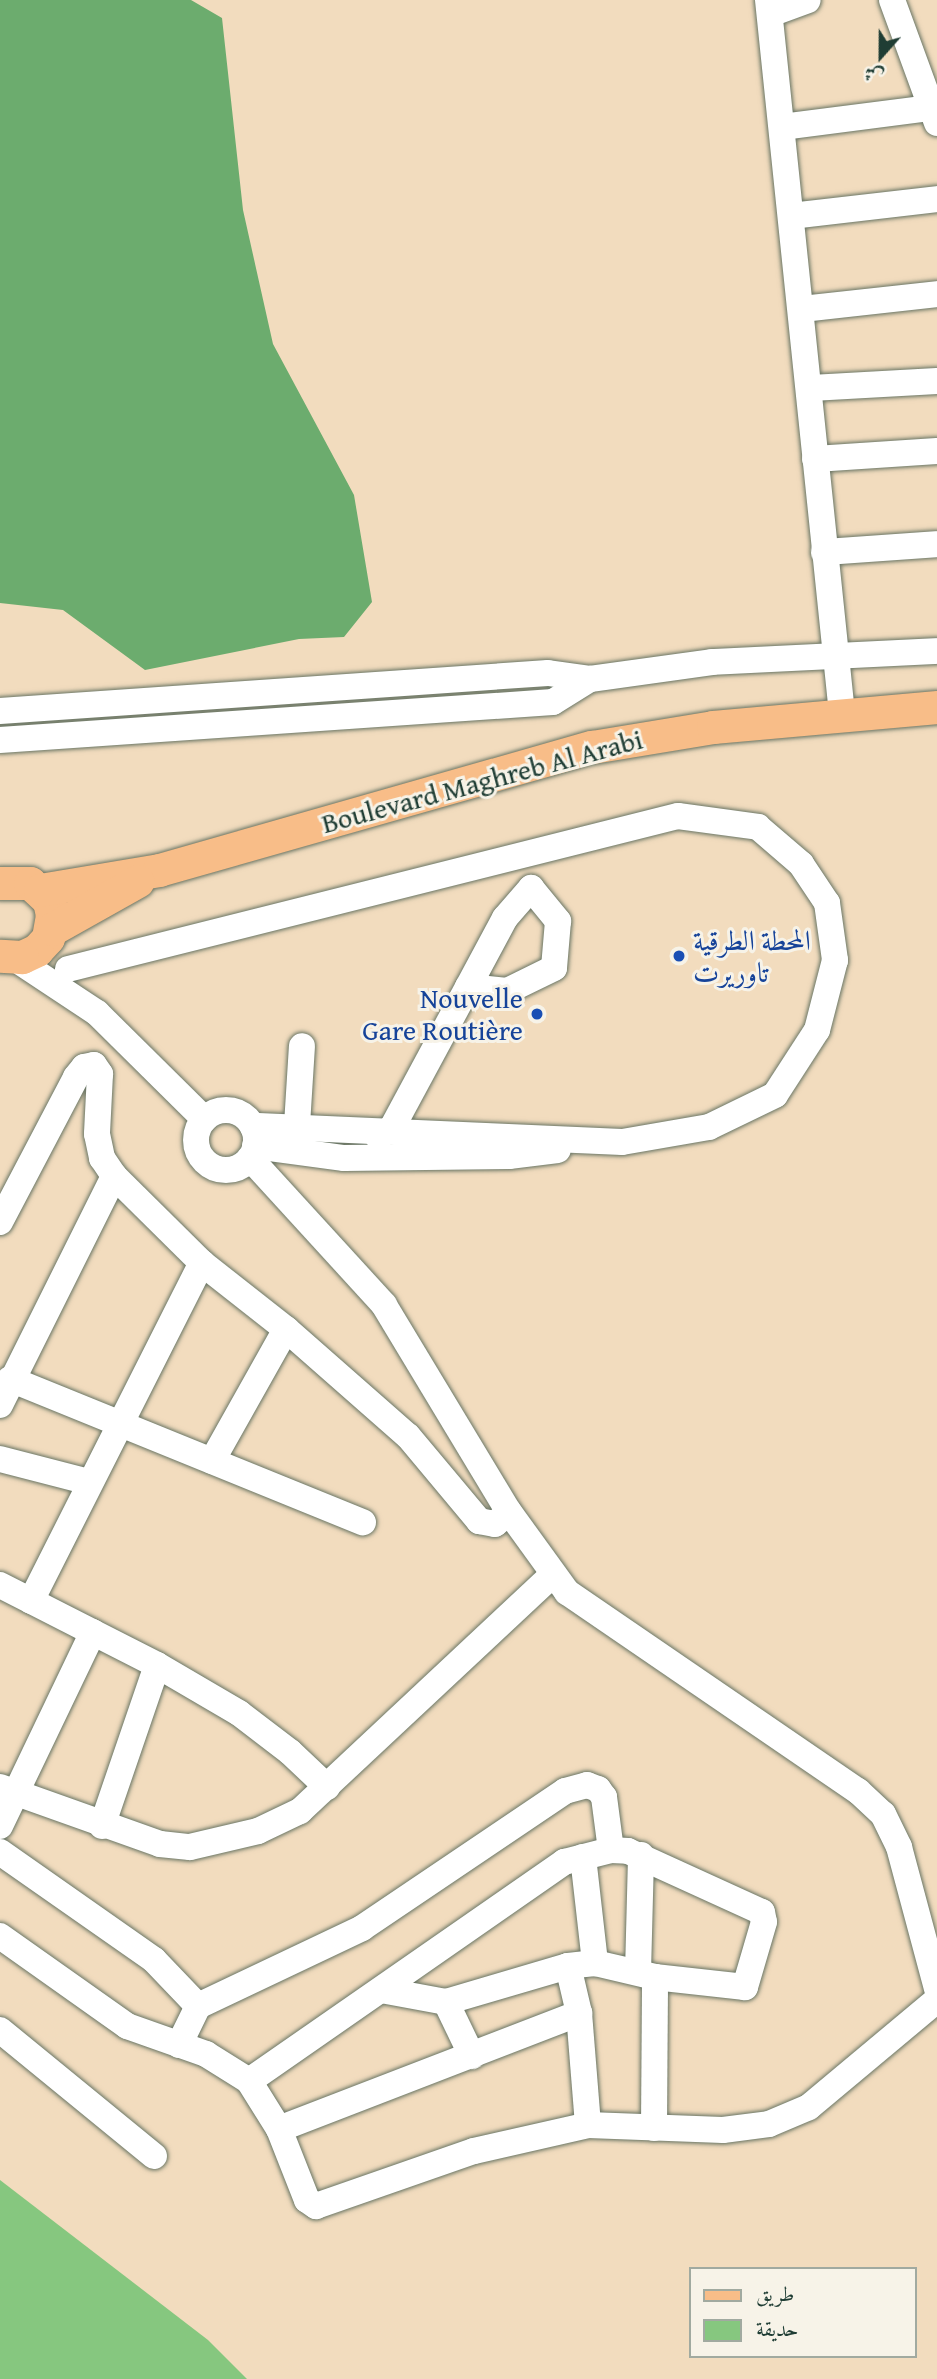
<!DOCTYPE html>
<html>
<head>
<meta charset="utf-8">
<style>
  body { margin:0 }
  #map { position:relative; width:937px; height:2379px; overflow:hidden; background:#f2dcbe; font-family:"Gentium Book Plus",Amiri,serif }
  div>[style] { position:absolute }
  .green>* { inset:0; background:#86c77f }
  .forest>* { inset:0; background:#6cac6e }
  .roads { filter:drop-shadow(0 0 2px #697564) drop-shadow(0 0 2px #697564) }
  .minor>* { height:26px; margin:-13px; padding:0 13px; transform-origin:13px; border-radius:13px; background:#fff }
  .minor>.ring { margin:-13px; padding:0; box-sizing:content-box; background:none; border:26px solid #fff; border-radius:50% }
  .major>* { height:33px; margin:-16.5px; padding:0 16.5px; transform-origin:16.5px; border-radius:16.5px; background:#f8bd88 }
  .dots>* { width:19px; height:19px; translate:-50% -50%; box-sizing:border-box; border:4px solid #f7f3e8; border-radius:50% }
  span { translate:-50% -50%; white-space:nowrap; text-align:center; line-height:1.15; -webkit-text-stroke:6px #f7f3e8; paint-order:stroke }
  .street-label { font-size:28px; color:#1f3d34 }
  .transit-label { font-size:28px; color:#164399 }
  .left { translate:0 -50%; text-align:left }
  .right { translate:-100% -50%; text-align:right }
  .legend { position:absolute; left:689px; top:2267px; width:228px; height:91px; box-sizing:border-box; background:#f7f3e8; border:2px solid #a1aaa0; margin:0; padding:9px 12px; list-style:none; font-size:21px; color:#1f3d34 }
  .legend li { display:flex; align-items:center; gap:14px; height:35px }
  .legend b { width:35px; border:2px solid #a1aaa0 }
  .north { position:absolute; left:846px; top:21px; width:70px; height:70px; -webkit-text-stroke:5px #f7f3e8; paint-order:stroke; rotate:201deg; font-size:19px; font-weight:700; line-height:28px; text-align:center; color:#1f3d34 }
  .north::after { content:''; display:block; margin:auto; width:24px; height:32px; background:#1f3d34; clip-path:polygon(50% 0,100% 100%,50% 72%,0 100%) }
</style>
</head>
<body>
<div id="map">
  <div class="green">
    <div style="clip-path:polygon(0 2180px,208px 2340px,247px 2379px,0 2379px)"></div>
  </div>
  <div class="forest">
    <div style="clip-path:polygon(0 0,191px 0,222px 18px,243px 210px,273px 344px,354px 495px,372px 602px,344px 637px,299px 639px,145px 670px,63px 610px,0 603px)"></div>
  </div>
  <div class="roads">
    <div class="minor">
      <div style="left:768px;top:0;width:718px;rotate:84.08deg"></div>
      <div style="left:892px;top:0;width:131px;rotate:69.9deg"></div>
      <div style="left:770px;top:14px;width:40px;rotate:-20.2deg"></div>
      <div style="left:782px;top:127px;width:150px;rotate:-7.3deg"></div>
      <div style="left:791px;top:216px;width:147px;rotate:-6.6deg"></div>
      <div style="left:802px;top:309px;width:136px;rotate:-6.3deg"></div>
      <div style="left:811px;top:388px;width:126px;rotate:-3.2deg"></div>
      <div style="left:815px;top:459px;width:122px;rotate:-3.8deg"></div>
      <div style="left:824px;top:552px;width:113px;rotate:-4deg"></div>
      <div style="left:0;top:711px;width:549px;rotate:-3.97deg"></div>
      <div style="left:548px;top:673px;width:42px;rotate:8.1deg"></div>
      <div style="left:590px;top:679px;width:123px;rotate:-7.9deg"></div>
      <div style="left:712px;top:662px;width:225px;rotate:-2.8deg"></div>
      <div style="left:0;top:740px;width:554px;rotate:-3.93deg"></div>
      <div style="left:553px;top:702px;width:44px;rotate:-31.9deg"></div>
      <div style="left:531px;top:888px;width:43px;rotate:50.7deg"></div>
      <div style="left:558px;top:921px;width:47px;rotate:94.9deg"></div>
      <div style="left:554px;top:968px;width:52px;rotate:153.9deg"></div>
      <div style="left:507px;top:991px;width:39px;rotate:-174deg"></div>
      <div style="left:468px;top:987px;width:78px;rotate:-61.8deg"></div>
      <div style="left:505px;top:918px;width:40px;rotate:-49deg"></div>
      <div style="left:14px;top:958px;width:100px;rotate:33.5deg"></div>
      <div style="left:97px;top:1013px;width:151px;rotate:44.7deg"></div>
      <div style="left:68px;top:969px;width:629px;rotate:-14.08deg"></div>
      <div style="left:678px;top:816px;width:81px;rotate:7.8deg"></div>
      <div style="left:758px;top:827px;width:57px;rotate:40.7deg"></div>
      <div style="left:801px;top:864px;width:47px;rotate:56.3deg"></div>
      <div style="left:827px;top:903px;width:58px;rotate:82deg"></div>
      <div style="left:835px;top:960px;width:72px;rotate:104.4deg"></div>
      <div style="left:817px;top:1030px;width:77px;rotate:122.9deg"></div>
      <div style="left:775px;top:1095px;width:73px;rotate:154.1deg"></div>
      <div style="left:709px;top:1127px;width:88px;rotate:170.2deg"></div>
      <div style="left:622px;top:1142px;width:370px;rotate:-177.5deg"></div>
      <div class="ring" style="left:196px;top:1110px;width:34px;height:34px"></div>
      <div style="left:297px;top:1125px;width:79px;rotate:-86.4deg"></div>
      <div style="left:378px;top:1137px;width:17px;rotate:-33deg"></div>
      <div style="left:392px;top:1128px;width:160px;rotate:-61.7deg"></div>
      <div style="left:255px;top:1146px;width:90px;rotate:7.7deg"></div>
      <div style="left:344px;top:1158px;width:165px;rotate:-0.7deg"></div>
      <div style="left:509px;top:1156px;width:49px;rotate:-7deg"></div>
      <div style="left:250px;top:1158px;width:199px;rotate:47.6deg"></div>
      <div style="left:384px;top:1305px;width:242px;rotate:58.9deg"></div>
      <div style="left:509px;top:1512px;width:99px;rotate:54.1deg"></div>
      <div style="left:567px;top:1592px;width:353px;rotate:34.4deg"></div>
      <div style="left:858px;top:1791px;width:34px;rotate:43deg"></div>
      <div style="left:883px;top:1814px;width:37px;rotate:64deg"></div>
      <div style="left:899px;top:1847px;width:147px;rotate:75deg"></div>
      <div style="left:0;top:1222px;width:164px;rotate:-62.3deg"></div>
      <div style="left:76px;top:1077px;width:13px;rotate:-51deg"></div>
      <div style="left:84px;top:1067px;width:10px;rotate:-11deg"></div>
      <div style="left:94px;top:1065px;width:11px;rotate:56deg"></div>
      <div style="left:100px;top:1074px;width:60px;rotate:92.9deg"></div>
      <div style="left:97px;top:1134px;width:25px;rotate:78deg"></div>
      <div style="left:102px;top:1158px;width:22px;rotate:56deg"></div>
      <div style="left:114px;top:1176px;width:124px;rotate:44.7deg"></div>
      <div style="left:202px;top:1263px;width:107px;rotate:38.2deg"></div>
      <div style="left:286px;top:1329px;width:162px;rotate:41.3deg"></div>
      <div style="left:408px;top:1436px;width:111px;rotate:50.1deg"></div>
      <div style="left:479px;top:1521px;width:16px;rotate:11deg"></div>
      <div style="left:495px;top:1524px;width:18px;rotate:-41deg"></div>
      <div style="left:10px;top:1379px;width:381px;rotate:22.1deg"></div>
      <div style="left:0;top:1405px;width:256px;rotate:-63.5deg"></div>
      <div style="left:0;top:1459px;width:92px;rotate:14.5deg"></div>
      <div style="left:212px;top:1461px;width:151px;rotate:-60.7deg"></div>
      <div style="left:0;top:1585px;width:176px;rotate:27deg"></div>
      <div style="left:157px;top:1665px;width:95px;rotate:30.3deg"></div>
      <div style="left:239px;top:1713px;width:64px;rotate:37.4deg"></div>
      <div style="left:290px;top:1752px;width:51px;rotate:43.4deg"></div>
      <div style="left:31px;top:1601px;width:379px;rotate:-63.2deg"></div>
      <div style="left:0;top:1787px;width:170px;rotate:19.6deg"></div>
      <div style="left:160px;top:1844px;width:30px;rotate:6deg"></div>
      <div style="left:190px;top:1847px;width:70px;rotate:-13.2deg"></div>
      <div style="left:258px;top:1831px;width:47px;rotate:-25.5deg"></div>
      <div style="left:300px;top:1811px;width:345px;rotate:-43.1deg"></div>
      <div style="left:0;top:1826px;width:215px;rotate:-64.4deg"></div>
      <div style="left:102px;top:1826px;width:170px;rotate:-71.1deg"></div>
      <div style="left:0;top:1852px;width:188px;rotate:35deg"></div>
      <div style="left:154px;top:1960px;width:64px;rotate:46.3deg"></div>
      <div style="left:583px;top:1857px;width:107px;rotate:83.5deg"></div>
      <div style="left:0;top:1936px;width:156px;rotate:35.3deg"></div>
      <div style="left:127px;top:2026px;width:84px;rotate:19.5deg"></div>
      <div style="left:206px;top:2054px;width:51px;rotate:32.1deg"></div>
      <div style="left:249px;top:2081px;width:57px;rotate:58deg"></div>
      <div style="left:279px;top:2129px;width:76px;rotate:68.5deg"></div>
      <div style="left:307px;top:2200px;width:11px;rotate:34deg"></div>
      <div style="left:316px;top:2206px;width:167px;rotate:-19.2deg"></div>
      <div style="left:474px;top:2151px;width:117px;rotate:-12.8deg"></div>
      <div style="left:588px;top:2125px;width:135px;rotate:2.1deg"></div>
      <div style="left:723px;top:2130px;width:46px;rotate:-7.4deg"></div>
      <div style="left:769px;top:2124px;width:43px;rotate:-23deg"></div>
      <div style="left:809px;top:2107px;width:167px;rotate:-39.9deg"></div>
      <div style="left:568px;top:1966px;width:48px;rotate:76.8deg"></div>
      <div style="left:579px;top:2013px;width:112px;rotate:85.4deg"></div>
      <div style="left:638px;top:1972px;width:117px;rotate:-88.5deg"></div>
      <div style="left:446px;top:2002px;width:60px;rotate:64.3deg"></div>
      <div style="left:0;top:2030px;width:199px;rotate:39.3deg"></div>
      <div style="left:179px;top:2045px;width:43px;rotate:-64deg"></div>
      <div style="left:198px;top:2006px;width:182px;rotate:-25.4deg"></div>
      <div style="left:362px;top:1928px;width:245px;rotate:-34deg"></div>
      <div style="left:565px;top:1791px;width:23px;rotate:-15deg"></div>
      <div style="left:587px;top:1785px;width:12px;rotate:20deg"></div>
      <div style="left:598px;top:1789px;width:10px;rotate:53deg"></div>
      <div style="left:604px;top:1797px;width:53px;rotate:82.5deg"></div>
      <div style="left:249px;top:2081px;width:384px;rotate:-34.8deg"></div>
      <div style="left:564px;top:1862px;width:49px;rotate:-14.3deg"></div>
      <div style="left:611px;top:1850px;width:17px;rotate:3deg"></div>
      <div style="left:628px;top:1851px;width:147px;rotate:24.5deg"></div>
      <div style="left:762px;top:1912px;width:10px;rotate:79deg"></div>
      <div style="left:764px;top:1922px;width:68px;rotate:106.3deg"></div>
      <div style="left:745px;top:1987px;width:91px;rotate:-173.7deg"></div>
      <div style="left:655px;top:1977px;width:62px;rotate:-166.9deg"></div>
      <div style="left:595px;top:1963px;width:27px;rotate:174deg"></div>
      <div style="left:568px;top:1966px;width:127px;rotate:163.6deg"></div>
      <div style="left:446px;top:2002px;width:66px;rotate:-169.5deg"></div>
      <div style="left:654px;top:2128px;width:151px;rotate:-89.6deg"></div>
      <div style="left:279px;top:2129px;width:322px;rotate:-21.1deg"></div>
    </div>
    <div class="major">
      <div style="left:0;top:883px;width:30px"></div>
      <div style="left:30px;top:883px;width:26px;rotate:43deg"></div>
      <div style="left:49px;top:901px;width:14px;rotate:78deg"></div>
      <div style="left:52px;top:915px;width:23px;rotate:100deg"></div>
      <div style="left:48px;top:938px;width:16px;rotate:133deg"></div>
      <div style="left:37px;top:950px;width:17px;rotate:155deg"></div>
      <div style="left:22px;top:957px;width:22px;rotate:-177deg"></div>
      <div style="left:40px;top:890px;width:121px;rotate:-9.5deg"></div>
      <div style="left:159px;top:870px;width:450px;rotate:-15.9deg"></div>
      <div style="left:592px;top:747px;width:123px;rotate:-9.4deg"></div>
      <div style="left:713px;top:727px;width:225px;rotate:-5.1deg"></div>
      <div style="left:52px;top:929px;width:98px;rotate:-29.2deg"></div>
    </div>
  </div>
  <div class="dots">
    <div style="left:679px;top:956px;background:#1a4fb4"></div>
    <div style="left:537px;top:1014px;background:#1a4fb4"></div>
  </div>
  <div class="street-label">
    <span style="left:482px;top:781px;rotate:-15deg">Boulevard Maghreb Al Arabi</span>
  </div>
  <div class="transit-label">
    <span class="left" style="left:693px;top:956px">المحطة الطرقية<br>تاوريرت</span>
    <span class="right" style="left:523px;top:1014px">Nouvelle<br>Gare Routière</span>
  </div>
  <ul class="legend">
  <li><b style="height:9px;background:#f8bd88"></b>طريق</li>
  <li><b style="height:19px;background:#86c77f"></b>حديقة</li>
  </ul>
  <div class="north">ش</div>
</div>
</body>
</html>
